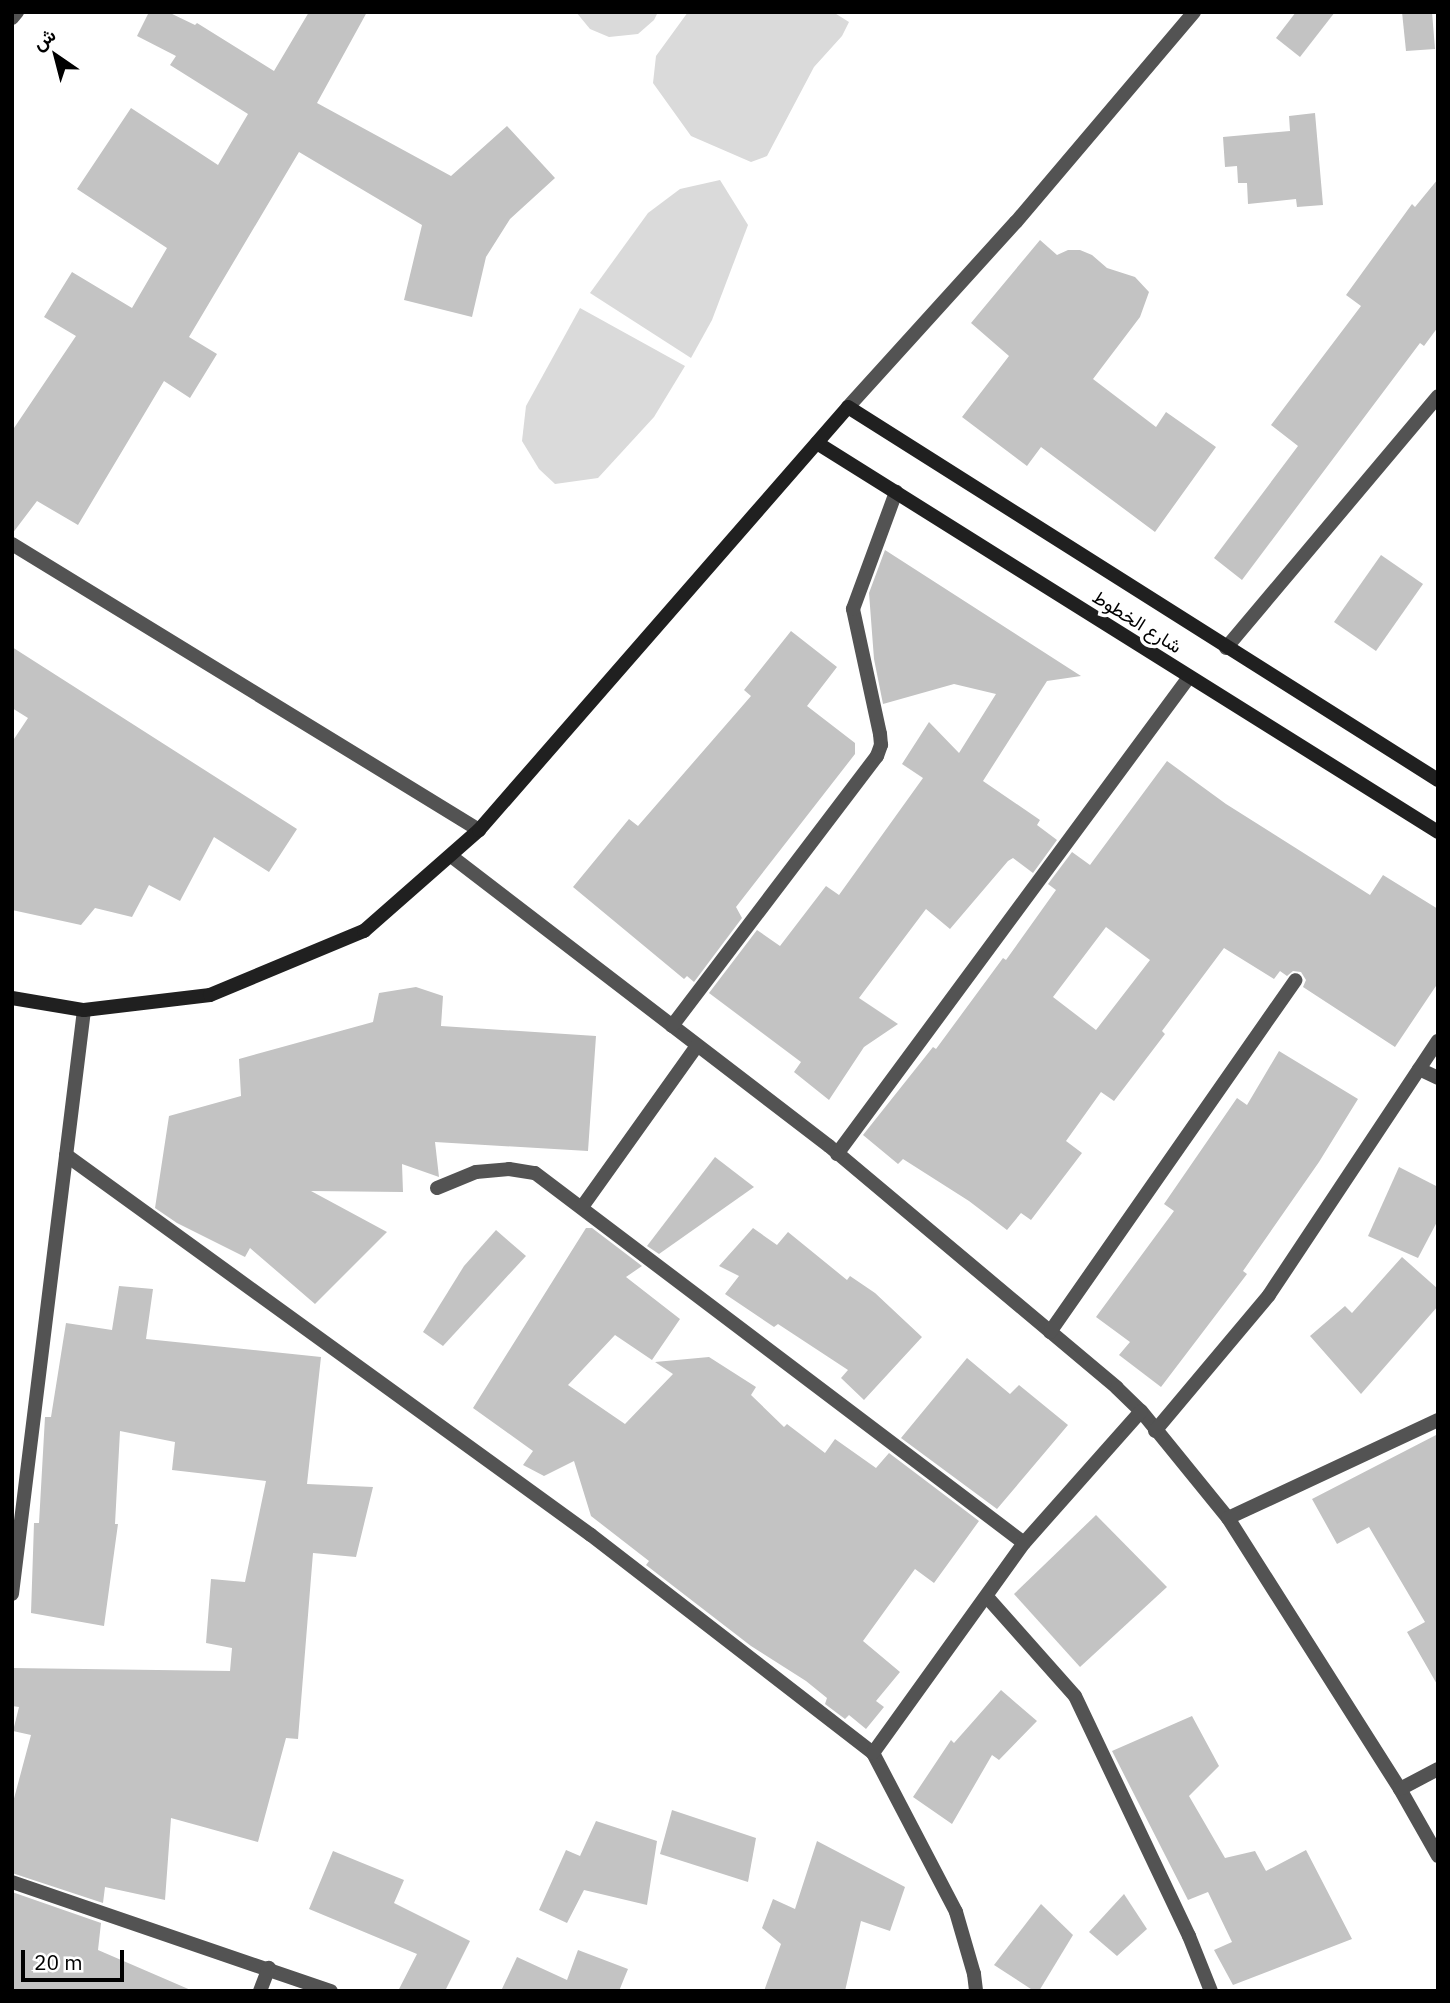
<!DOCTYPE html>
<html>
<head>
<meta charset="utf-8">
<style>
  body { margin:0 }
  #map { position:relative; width:1450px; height:2003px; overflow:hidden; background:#fff; font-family:"IBM Plex Sans",Vazirmatn,sans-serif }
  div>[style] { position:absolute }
  .green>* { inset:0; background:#dadada }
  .building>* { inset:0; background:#c3c3c3 }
  .street>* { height:14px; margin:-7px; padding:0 7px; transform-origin:7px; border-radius:7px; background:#535353 }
  .secondary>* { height:14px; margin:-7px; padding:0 7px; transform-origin:7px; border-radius:7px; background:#202020 }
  span { translate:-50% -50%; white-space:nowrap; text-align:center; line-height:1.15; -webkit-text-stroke:7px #fff; paint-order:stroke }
  .street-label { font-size:19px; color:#000 }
  .frame { position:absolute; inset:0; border:14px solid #000; pointer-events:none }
  .north { position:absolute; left:21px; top:21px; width:70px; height:70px; -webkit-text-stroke:5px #fff; paint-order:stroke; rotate:325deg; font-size:19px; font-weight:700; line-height:28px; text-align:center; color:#000 }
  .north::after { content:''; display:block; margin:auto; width:24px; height:32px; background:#000; clip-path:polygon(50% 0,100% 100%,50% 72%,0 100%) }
  .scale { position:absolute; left:21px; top:1950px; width:103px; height:32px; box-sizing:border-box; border:4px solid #000; border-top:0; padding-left:9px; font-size:21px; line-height:24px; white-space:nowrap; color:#000; -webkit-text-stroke:5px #fff; paint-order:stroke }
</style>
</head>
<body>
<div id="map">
  <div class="green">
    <div style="clip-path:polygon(576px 12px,658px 12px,654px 20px,638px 34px,609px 37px,590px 29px)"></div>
    <div style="clip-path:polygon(688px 12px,833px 12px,849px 22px,842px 36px,814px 67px,767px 156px,751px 162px,691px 136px,653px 83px,656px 56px)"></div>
    <div style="clip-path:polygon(720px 180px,748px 225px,712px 320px,691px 358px,590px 293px,648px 213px,680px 189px)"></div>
    <div style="clip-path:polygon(580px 308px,685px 366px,654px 417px,598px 478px,555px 484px,539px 469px,522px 441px,526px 406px)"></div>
  </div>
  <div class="building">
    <div style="clip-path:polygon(149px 12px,168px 12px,195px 25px,197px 23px,274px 71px,309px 12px,367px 12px,317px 103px,451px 176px,507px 126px,555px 178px,510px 219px,486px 257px,472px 317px,404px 300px,422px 225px,299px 152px,189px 337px,217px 354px,190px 398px,164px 381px,78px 525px,37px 501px,12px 534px,12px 431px,76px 336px,44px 317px,72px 272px,132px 308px,167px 248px,77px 189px,131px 108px,218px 165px,248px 114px,170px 65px,176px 56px,137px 36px)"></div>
    <div style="clip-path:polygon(1296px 12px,1335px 12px,1300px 57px,1276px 38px)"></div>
    <div style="clip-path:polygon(1402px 12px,1432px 12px,1435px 49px,1406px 51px)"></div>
    <div style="clip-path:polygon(1315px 113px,1323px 205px,1297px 207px,1296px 199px,1248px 204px,1247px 183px,1238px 183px,1237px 166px,1225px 167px,1223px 137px,1290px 131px,1289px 116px)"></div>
    <div style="clip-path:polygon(1438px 179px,1438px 327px,1424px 346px,1420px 343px,1242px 580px,1214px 558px,1298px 446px,1271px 425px,1361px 306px,1346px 295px,1412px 204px,1415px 207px)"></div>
    <div style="clip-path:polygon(1040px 240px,1057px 255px,1068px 250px,1080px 250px,1092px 255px,1107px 268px,1135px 277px,1149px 292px,1140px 317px,1093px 379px,1156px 427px,1166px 412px,1216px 447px,1155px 532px,1041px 447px,1027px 466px,962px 417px,1009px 356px,971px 323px)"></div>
    <div style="clip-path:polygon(885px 550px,1081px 676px,1047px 681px,983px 781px,1040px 820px,1037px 825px,1057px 840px,1033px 873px,1013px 858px,1008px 861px,950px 929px,926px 909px,859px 998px,898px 1024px,864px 1047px,829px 1100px,794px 1072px,801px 1062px,709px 993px,757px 930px,780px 946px,826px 886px,839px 895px,923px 778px,902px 764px,929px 722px,959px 753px,996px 694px,954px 684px,883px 704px,874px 659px,869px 593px)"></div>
    <div style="clip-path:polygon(1381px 555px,1423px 584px,1376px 651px,1334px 622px)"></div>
    <div style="clip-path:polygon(791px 631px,837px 667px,807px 706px,855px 743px,855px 754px,736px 907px,742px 918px,694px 982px,687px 976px,684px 979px,573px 887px,629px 819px,638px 826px,751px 696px,744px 690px)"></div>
    <div style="clip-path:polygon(12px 647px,297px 829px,269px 872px,214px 837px,180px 901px,149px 885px,132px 917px,95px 908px,81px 925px,12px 910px,12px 742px,28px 718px,12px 708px)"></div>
    <div style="clip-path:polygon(evenodd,1167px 761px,1226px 804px,1370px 895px,1383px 875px,1438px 909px,1438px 983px,1395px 1047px,1303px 987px,1306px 980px,1301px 972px,1293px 971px,1287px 976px,1280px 971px,1274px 979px,1224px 948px,1162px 1031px,1165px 1034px,1114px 1101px,1101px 1092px,1066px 1141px,1082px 1153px,1031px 1220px,1021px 1213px,1007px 1230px,969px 1201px,903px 1159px,898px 1164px,863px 1135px,933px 1047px,936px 1049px,1003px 958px,1006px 960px,1056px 890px,1048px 884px,1072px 852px,1090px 865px,1167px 761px,1106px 927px,1150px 960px,1096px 1030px,1053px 997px,1106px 927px)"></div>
    <div style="clip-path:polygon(416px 987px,443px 996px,441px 1026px,596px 1036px,588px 1151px,435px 1142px,439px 1177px,402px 1164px,403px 1192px,311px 1191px,387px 1232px,315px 1304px,250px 1248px,245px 1257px,177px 1223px,155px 1208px,169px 1116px,241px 1096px,239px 1059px,373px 1022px,379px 993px)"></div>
    <div style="clip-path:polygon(1279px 1051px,1358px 1099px,1319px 1162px,1243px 1271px,1247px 1274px,1161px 1387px,1119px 1355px,1130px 1342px,1096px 1317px,1174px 1211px,1164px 1204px,1237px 1098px,1247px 1105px)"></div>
    <div style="clip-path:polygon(715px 1157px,754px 1187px,659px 1254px,647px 1246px)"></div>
    <div style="clip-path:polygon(1399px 1167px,1438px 1187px,1438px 1220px,1418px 1258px,1368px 1236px)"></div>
    <div style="clip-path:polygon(586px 1228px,592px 1228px,642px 1266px,626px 1277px,680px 1319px,652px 1360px,615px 1335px,568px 1385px,625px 1424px,673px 1374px,655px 1362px,709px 1357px,756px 1387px,751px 1395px,784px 1427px,787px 1424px,825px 1453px,835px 1439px,876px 1468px,889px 1453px,979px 1521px,934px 1583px,915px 1569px,863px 1641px,900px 1672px,876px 1701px,884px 1707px,866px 1729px,849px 1715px,845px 1719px,825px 1704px,827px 1698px,806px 1681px,751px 1646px,646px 1565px,649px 1561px,591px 1516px,574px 1461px,544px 1476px,523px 1465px,533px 1451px,473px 1408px)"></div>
    <div style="clip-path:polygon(753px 1228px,777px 1245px,788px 1232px,847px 1280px,850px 1276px,875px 1293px,922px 1337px,864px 1400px,841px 1378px,848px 1370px,778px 1324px,774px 1327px,725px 1294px,739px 1276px,719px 1266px)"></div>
    <div style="clip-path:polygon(496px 1230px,526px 1256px,443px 1346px,423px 1332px,464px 1266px)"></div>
    <div style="clip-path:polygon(1402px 1257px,1438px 1289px,1438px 1306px,1361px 1394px,1310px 1336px,1345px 1306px,1352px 1313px)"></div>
    <div style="clip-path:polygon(119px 1286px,153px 1289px,146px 1339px,321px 1357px,307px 1484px,373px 1487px,356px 1557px,313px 1553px,298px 1739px,286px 1738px,258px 1842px,171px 1818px,165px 1900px,105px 1887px,103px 1903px,12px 1873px,12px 1806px,31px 1735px,13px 1731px,19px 1707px,12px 1706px,12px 1668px,230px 1671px,232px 1648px,206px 1643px,211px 1579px,245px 1582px,266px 1481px,172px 1470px,175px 1442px,120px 1431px,115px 1524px,118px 1524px,104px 1626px,31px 1613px,34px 1523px,39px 1523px,45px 1417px,51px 1417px,66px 1323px,112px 1330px)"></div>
    <div style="clip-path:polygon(967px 1358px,1010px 1394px,1019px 1385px,1068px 1425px,997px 1509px,901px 1438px)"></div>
    <div style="clip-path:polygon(1438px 1434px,1438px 1686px,1407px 1632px,1425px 1622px,1369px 1527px,1337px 1544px,1312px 1499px)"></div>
    <div style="clip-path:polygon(1096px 1515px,1167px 1587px,1080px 1667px,1014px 1594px)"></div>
    <div style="clip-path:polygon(1001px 1690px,1037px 1721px,999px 1760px,992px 1755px,952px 1824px,913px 1797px,951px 1740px,954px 1743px)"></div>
    <div style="clip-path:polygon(1192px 1716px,1219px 1766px,1189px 1796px,1225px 1858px,1255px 1851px,1266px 1871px,1306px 1850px,1352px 1939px,1233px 1985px,1214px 1950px,1232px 1942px,1208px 1892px,1188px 1900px,1112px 1751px)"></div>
    <div style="clip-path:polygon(672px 1810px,756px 1838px,748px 1882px,660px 1854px)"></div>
    <div style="clip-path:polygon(596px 1821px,657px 1841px,647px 1905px,584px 1890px,567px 1923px,539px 1910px,566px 1850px,580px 1856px)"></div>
    <div style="clip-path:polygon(817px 1841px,905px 1887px,890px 1931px,861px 1921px,845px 1991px,764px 1991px,781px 1944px,762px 1928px,773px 1899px,795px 1909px)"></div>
    <div style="clip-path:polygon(333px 1851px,404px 1880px,394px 1903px,470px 1941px,445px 1991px,398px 1991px,417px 1954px,309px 1909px)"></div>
    <div style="clip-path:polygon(12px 1892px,101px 1923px,98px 1950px,193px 1991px,12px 1991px)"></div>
    <div style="clip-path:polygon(1124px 1894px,1147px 1929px,1117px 1956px,1089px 1932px)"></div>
    <div style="clip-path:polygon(1041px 1904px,1073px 1935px,1039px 1991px,1034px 1991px,994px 1965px)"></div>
    <div style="clip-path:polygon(578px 1950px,628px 1969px,619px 1991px,501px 1991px,517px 1957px,567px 1980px)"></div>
  </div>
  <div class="street">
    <div style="left:12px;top:18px;width:8px;rotate:-50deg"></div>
    <div style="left:848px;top:407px;width:250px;rotate:-47.8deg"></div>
    <div style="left:1016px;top:222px;width:275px;rotate:-49.7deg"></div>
    <div style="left:12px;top:544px;width:548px;rotate:31.48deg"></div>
    <div style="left:1226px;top:648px;width:329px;rotate:-49.9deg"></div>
    <div style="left:451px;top:856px;width:476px;rotate:37.5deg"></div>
    <div style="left:829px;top:1146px;width:376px;rotate:40deg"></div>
    <div style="left:1117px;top:1388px;width:33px;rotate:44deg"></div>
    <div style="left:1141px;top:1411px;width:138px;rotate:50.9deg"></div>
    <div style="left:1228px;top:1518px;width:321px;rotate:57.6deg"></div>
    <div style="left:1400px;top:1789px;width:77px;rotate:60.4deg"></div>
    <div style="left:672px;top:1026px;width:339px;rotate:-52.8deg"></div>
    <div style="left:877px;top:756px;width:12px;rotate:-70deg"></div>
    <div style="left:881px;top:745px;width:11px;rotate:-95deg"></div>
    <div style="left:880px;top:734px;width:128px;rotate:-102.2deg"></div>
    <div style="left:853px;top:609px;width:125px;rotate:-69.8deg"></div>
    <div style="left:1419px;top:1069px;width:21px;rotate:25deg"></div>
    <div style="left:837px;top:1154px;width:593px;rotate:-53.57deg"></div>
    <div style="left:66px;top:1155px;width:648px;rotate:35.9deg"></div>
    <div style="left:591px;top:1535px;width:356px;rotate:37.7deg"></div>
    <div style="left:873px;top:1753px;width:179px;rotate:62.4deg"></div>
    <div style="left:956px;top:1912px;width:65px;rotate:73.8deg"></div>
    <div style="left:974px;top:1974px;width:17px;rotate:83deg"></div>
    <div style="left:437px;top:1188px;width:42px;rotate:-22.3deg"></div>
    <div style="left:476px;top:1172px;width:33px;rotate:-5deg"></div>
    <div style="left:509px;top:1169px;width:26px;rotate:9deg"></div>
    <div style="left:535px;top:1173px;width:613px;rotate:37.11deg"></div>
    <div style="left:582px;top:1207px;width:198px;rotate:-54.5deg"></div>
    <div style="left:1050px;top:1332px;width:429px;rotate:-55.1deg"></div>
    <div style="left:1155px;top:1431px;width:177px;rotate:-50deg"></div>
    <div style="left:1269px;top:1295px;width:305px;rotate:-56.4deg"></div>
    <div style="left:1228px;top:1518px;width:232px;rotate:-25deg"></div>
    <div style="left:12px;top:1594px;width:588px;rotate:-82.97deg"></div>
    <div style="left:987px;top:1597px;width:132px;rotate:48.4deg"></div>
    <div style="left:1075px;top:1696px;width:266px;rotate:64.6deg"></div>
    <div style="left:1189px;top:1936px;width:59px;rotate:68.2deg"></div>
    <div style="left:873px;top:1753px;width:259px;rotate:-54.3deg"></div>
    <div style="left:1024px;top:1543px;width:176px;rotate:-48.4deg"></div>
    <div style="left:1400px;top:1789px;width:43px;rotate:-27.8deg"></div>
    <div style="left:12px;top:1882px;width:337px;rotate:18.9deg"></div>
    <div style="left:260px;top:1991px;width:25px;rotate:-69deg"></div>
  </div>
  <div class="secondary">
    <div style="left:817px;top:443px;width:733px;rotate:32.06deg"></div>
    <div style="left:12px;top:998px;width:73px;rotate:9.5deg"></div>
    <div style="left:84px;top:1010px;width:127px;rotate:-6.8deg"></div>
    <div style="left:210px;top:995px;width:167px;rotate:-22.6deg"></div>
    <div style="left:364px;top:931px;width:153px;rotate:-41.3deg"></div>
    <div style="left:479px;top:830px;width:561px;rotate:-48.9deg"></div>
    <div style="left:848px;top:407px;width:698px;rotate:32.3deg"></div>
  </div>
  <div class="street-label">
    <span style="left:1137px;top:622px;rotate:32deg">شارع الخطوط</span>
  </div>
  <div class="frame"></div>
  <div class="north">ش</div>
  <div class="scale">20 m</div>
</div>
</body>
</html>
